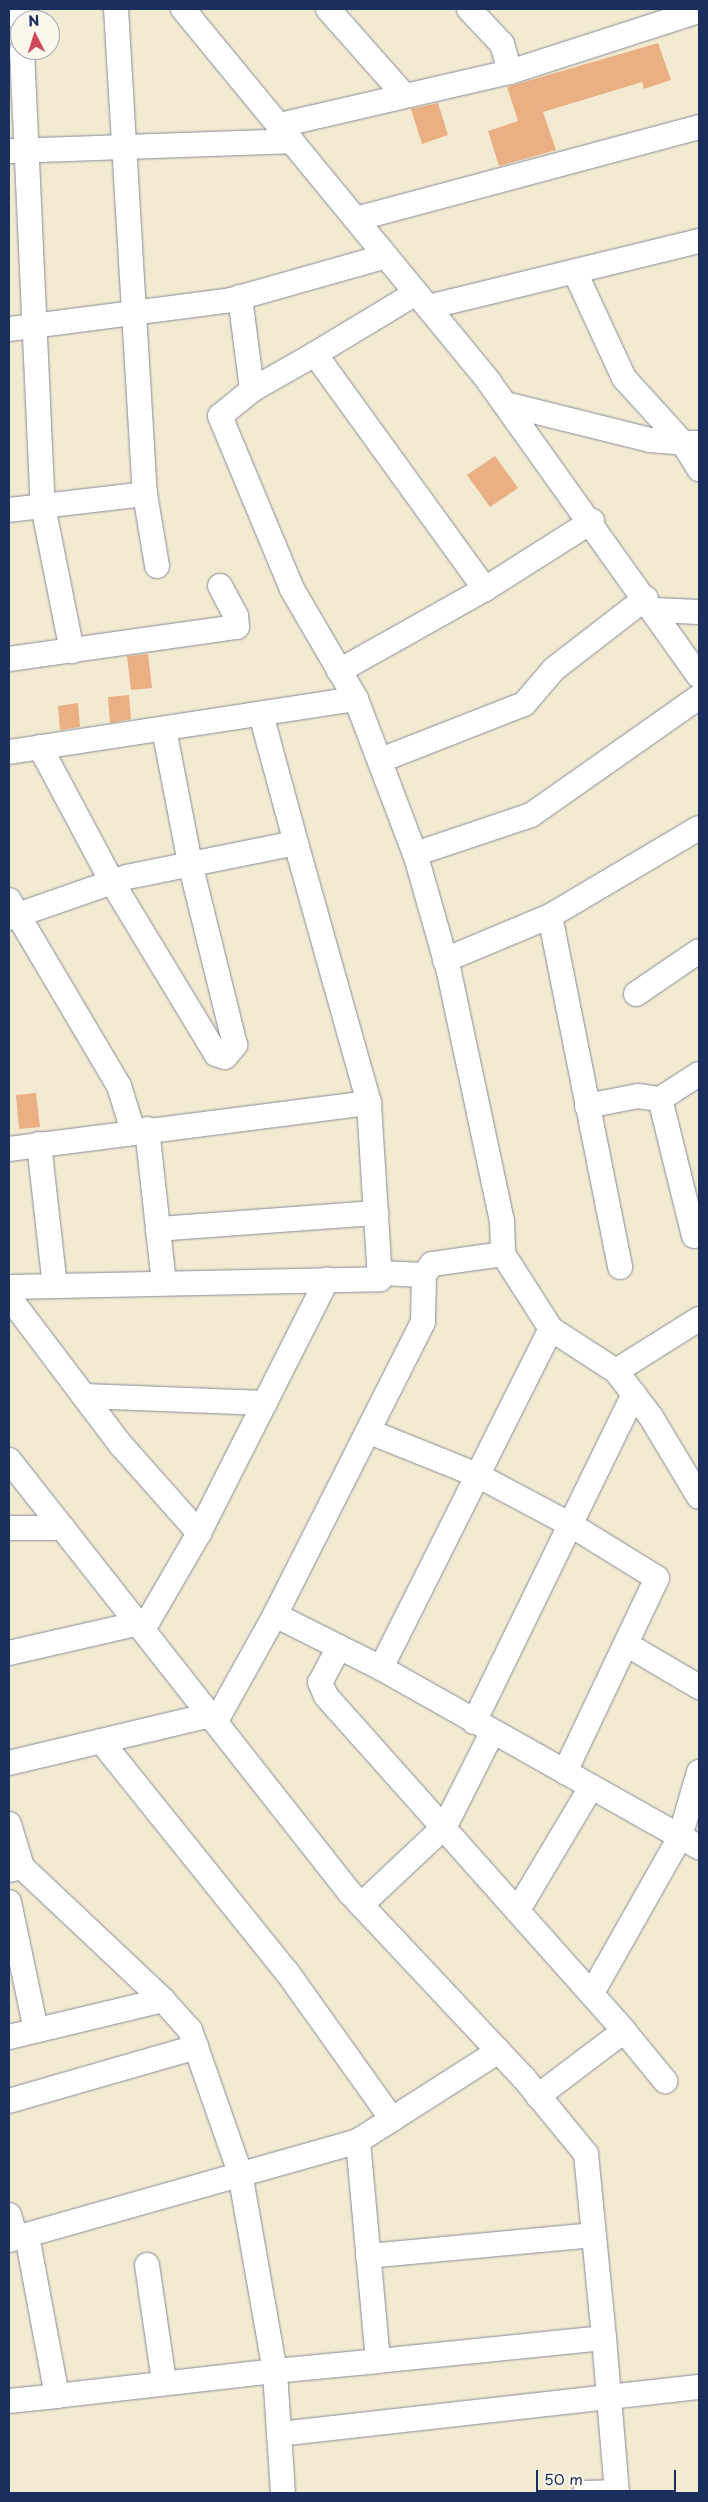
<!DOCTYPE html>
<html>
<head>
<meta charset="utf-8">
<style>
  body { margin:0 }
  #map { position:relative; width:708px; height:2502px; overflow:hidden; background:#f3ead2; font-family:"Playpen Sans",sans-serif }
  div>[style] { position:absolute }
  .building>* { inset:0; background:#eaaf83 }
  .roads { filter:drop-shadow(0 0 1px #878c98) drop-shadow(0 0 1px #878c98) }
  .minor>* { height:24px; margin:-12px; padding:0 12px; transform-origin:12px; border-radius:12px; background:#fff }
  span { translate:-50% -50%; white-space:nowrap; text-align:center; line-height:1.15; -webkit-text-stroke:5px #fbf7ec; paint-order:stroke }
  .frame { position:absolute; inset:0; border:10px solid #1b2f5e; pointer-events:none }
  .north { position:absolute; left:10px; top:10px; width:50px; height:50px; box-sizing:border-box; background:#fbf7ec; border:1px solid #a1a7b3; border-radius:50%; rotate:355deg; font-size:14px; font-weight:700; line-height:20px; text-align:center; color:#1b2f5e }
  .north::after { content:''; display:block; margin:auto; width:18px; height:22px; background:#d1495b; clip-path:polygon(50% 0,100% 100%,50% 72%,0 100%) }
  .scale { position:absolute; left:536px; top:2470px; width:140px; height:22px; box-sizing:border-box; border:2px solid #1b2f5e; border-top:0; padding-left:6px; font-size:15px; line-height:18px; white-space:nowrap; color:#1b2f5e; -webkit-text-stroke:4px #fbf7ec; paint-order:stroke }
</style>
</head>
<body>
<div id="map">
  <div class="building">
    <div style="clip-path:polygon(658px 43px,671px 80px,644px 89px,642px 82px,543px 112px,556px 150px,499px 166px,488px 131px,518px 121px,507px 87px)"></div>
    <div style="clip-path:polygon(438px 103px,448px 135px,422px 144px,411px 109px)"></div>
    <div style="clip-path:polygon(495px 456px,518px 488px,490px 507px,467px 475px)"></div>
    <div style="clip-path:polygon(148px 654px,152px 688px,131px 690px,127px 656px)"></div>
    <div style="clip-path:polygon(129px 695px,131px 719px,110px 723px,108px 697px)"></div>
    <div style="clip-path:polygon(78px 703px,80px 727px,60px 730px,58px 706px)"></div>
    <div style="clip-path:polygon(36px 1093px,40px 1127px,19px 1129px,16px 1095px)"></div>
  </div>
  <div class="roads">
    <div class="minor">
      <div style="left:20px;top:9px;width:11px;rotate:85deg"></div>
      <div style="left:116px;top:9px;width:486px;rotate:86.6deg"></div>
      <div style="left:145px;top:494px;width:73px;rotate:80.5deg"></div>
      <div style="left:183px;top:9px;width:482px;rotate:50.6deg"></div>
      <div style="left:489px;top:382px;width:361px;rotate:54.5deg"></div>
      <div style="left:328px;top:9px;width:116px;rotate:48.5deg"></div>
      <div style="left:469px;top:9px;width:48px;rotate:46.7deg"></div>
      <div style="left:502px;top:44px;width:29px;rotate:74deg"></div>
      <div style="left:22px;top:50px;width:456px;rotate:87.4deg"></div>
      <div style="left:43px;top:506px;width:148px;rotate:78.7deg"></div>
      <div style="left:280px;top:125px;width:236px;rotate:-13deg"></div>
      <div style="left:510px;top:72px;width:199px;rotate:-17.9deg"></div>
      <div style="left:9px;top:151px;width:283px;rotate:-2deg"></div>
      <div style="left:356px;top:219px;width:355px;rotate:-15deg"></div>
      <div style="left:575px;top:272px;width:117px;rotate:65.2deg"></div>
      <div style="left:624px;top:378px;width:88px;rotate:47.8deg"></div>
      <div style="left:683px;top:443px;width:16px"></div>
      <div style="left:416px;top:293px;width:118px;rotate:148.9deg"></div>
      <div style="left:315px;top:354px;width:290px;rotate:54.1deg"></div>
      <div style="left:485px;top:589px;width:127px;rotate:-32.4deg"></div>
      <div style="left:240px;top:297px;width:94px;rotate:82.6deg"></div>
      <div style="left:252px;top:390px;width:41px;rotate:140.9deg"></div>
      <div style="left:220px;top:416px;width:187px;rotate:67.4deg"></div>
      <div style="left:292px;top:589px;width:127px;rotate:59.8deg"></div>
      <div style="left:356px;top:699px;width:172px;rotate:69.2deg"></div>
      <div style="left:417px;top:860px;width:116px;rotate:74.1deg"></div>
      <div style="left:449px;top:972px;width:255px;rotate:78deg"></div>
      <div style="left:502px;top:1221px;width:33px;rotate:88deg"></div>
      <div style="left:503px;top:1254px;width:72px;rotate:172deg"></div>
      <div style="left:432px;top:1264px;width:14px;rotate:126deg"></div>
      <div style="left:428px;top:307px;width:279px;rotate:-13.7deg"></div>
      <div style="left:9px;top:329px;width:224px;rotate:-7.4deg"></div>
      <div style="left:231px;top:300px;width:161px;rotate:-15.8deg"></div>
      <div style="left:252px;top:390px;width:73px;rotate:-29.7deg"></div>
      <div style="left:505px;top:404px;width:149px;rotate:13.9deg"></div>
      <div style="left:650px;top:440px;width:33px;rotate:5deg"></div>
      <div style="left:683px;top:443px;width:31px;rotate:58deg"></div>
      <div style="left:9px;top:510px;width:137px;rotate:-6.7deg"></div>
      <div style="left:654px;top:610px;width:45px;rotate:2.5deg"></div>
      <div style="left:9px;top:659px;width:230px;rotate:-8deg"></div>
      <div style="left:237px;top:627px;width:11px;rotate:-95deg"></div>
      <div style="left:236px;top:616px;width:34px;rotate:-118deg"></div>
      <div style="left:339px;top:671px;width:167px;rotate:-29.3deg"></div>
      <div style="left:40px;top:747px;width:153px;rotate:61.9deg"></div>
      <div style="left:112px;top:882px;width:201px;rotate:58.8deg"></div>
      <div style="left:216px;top:1054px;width:9px;rotate:18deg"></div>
      <div style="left:225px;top:1057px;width:16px;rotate:-50deg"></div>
      <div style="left:235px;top:1045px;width:187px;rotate:-103.9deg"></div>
      <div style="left:190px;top:863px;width:136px;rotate:-101deg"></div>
      <div style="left:9px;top:752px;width:351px;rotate:-8.7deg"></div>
      <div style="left:381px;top:760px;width:154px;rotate:-21.4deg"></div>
      <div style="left:524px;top:704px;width:46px;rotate:-49.4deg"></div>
      <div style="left:554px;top:669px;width:116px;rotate:-37.7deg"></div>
      <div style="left:415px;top:854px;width:122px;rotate:-18.6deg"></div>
      <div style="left:531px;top:815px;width:205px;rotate:-35.1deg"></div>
      <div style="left:9px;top:900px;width:216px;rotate:59.4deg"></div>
      <div style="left:119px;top:1086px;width:47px;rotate:72.7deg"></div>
      <div style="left:550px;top:916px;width:358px;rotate:78.7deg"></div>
      <div style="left:9px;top:918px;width:125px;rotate:-19.2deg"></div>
      <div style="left:127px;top:877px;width:172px;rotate:-11.4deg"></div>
      <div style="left:296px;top:843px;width:134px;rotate:-105.2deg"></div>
      <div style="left:445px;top:960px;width:114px;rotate:-22.7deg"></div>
      <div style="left:550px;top:916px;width:173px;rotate:-30.6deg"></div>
      <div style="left:636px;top:994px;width:76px;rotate:-34.3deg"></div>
      <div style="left:587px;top:1106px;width:52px;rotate:-11.1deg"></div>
      <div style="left:638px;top:1096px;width:22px;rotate:8deg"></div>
      <div style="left:147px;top:1129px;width:155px;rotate:83.7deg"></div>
      <div style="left:39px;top:1144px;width:143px;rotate:83.6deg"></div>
      <div style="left:9px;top:1149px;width:363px;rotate:-7.3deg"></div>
      <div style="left:158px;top:1229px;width:219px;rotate:-4.2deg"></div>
      <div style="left:694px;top:1236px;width:141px;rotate:-103.9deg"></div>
      <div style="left:660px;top:1099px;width:46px;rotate:-32.7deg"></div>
      <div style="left:9px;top:1287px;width:371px;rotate:-1.2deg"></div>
      <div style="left:380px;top:1279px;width:176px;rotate:-93.6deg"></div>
      <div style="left:369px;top:1103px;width:270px;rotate:-105.7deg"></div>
      <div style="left:9px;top:1297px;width:186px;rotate:52.9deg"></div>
      <div style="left:121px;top:1445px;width:118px;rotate:48.4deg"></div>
      <div style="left:551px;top:1329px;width:77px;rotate:32.9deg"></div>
      <div style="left:616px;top:1371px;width:58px;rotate:52.7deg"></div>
      <div style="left:651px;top:1417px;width:93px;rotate:59deg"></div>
      <div style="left:616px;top:1371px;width:98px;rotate:-32.1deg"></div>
      <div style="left:84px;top:1396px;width:181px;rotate:2.2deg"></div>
      <div style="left:370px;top:1432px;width:115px;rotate:21.9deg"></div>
      <div style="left:477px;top:1475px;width:106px;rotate:28deg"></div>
      <div style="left:571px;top:1525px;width:101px;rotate:31.6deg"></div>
      <div style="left:657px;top:1578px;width:215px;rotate:115.4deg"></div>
      <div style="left:9px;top:1460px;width:551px;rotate:51.78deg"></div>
      <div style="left:350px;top:1893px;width:253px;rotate:46.8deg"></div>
      <div style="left:523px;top:2077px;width:99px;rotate:50.7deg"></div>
      <div style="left:586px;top:2154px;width:185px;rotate:84.4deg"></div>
      <div style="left:604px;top:2338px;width:227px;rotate:174.2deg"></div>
      <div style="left:9px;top:1528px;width:54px"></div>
      <div style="left:275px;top:1615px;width:119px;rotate:26.6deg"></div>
      <div style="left:381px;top:1668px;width:365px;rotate:29.4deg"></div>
      <div style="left:144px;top:1628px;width:110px;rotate:-59.9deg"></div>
      <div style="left:199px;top:1533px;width:284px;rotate:-63.2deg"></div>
      <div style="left:626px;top:1644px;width:85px;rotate:30.5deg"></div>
      <div style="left:339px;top:1647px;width:40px;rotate:118deg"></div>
      <div style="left:320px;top:1682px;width:15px;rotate:67deg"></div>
      <div style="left:326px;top:1696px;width:448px;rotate:48.3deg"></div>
      <div style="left:624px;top:2031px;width:108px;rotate:142.9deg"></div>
      <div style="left:9px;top:1653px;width:134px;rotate:-12.9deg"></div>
      <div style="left:381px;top:1668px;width:379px;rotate:-63.4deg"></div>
      <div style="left:551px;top:1329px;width:89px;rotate:-122.6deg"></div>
      <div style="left:216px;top:1721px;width:121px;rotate:-60.9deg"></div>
      <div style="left:275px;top:1615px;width:328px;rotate:-63.2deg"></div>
      <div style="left:423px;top:1322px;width:47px;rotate:-88.8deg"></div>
      <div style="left:424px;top:1275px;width:44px;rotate:-177.4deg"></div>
      <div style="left:474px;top:1722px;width:365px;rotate:-64deg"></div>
      <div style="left:101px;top:1741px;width:297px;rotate:51.2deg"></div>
      <div style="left:287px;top:1972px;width:181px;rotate:54.5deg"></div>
      <div style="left:9px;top:1763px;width:208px;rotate:-13.4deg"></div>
      <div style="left:9px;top:1824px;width:45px;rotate:73.2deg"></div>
      <div style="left:22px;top:1867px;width:13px;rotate:167deg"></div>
      <div style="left:22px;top:1867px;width:194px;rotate:43.3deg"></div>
      <div style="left:9px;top:1902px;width:131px;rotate:78.1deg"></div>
      <div style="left:361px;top:1905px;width:115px;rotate:-43.2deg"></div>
      <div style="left:445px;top:1826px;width:104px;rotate:-63.2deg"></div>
      <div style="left:519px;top:1908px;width:141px;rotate:-59.2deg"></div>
      <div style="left:593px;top:1991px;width:177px;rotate:-60.5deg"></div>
      <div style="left:680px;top:1837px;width:68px;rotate:-73.7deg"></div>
      <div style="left:624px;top:2031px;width:65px;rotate:50.6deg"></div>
      <div style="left:9px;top:2037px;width:158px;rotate:-13.5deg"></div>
      <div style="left:163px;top:2000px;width:40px;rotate:48deg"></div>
      <div style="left:190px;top:2030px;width:151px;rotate:70.7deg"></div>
      <div style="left:240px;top:2173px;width:201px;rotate:80deg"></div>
      <div style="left:275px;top:2371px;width:219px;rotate:173.5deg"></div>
      <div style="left:57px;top:2396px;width:163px;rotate:-100.6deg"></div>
      <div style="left:9px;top:2101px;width:195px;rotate:-16.1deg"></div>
      <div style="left:9px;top:2215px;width:24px;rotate:73deg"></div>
      <div style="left:9px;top:2240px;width:363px;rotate:-15.8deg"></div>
      <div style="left:358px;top:2141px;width:167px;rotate:-32.6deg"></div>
      <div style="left:368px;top:2256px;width:226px;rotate:-5.3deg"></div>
      <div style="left:147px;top:2265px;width:118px;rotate:81.7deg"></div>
      <div style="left:604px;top:2338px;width:156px;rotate:85.2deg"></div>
      <div style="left:9px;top:2401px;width:48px;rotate:-5.9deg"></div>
      <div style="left:279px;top:2434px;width:423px;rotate:-6.4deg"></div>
      <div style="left:283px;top:2493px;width:122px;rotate:-93.8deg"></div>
      <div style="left:275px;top:2371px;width:103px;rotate:-5.5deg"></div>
      <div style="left:378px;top:2361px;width:221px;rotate:-95.2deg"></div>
      <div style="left:585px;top:2493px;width:31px;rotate:-2deg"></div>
    </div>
  </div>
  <div class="frame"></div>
  <div class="north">N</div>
  <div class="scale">50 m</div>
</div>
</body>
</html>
